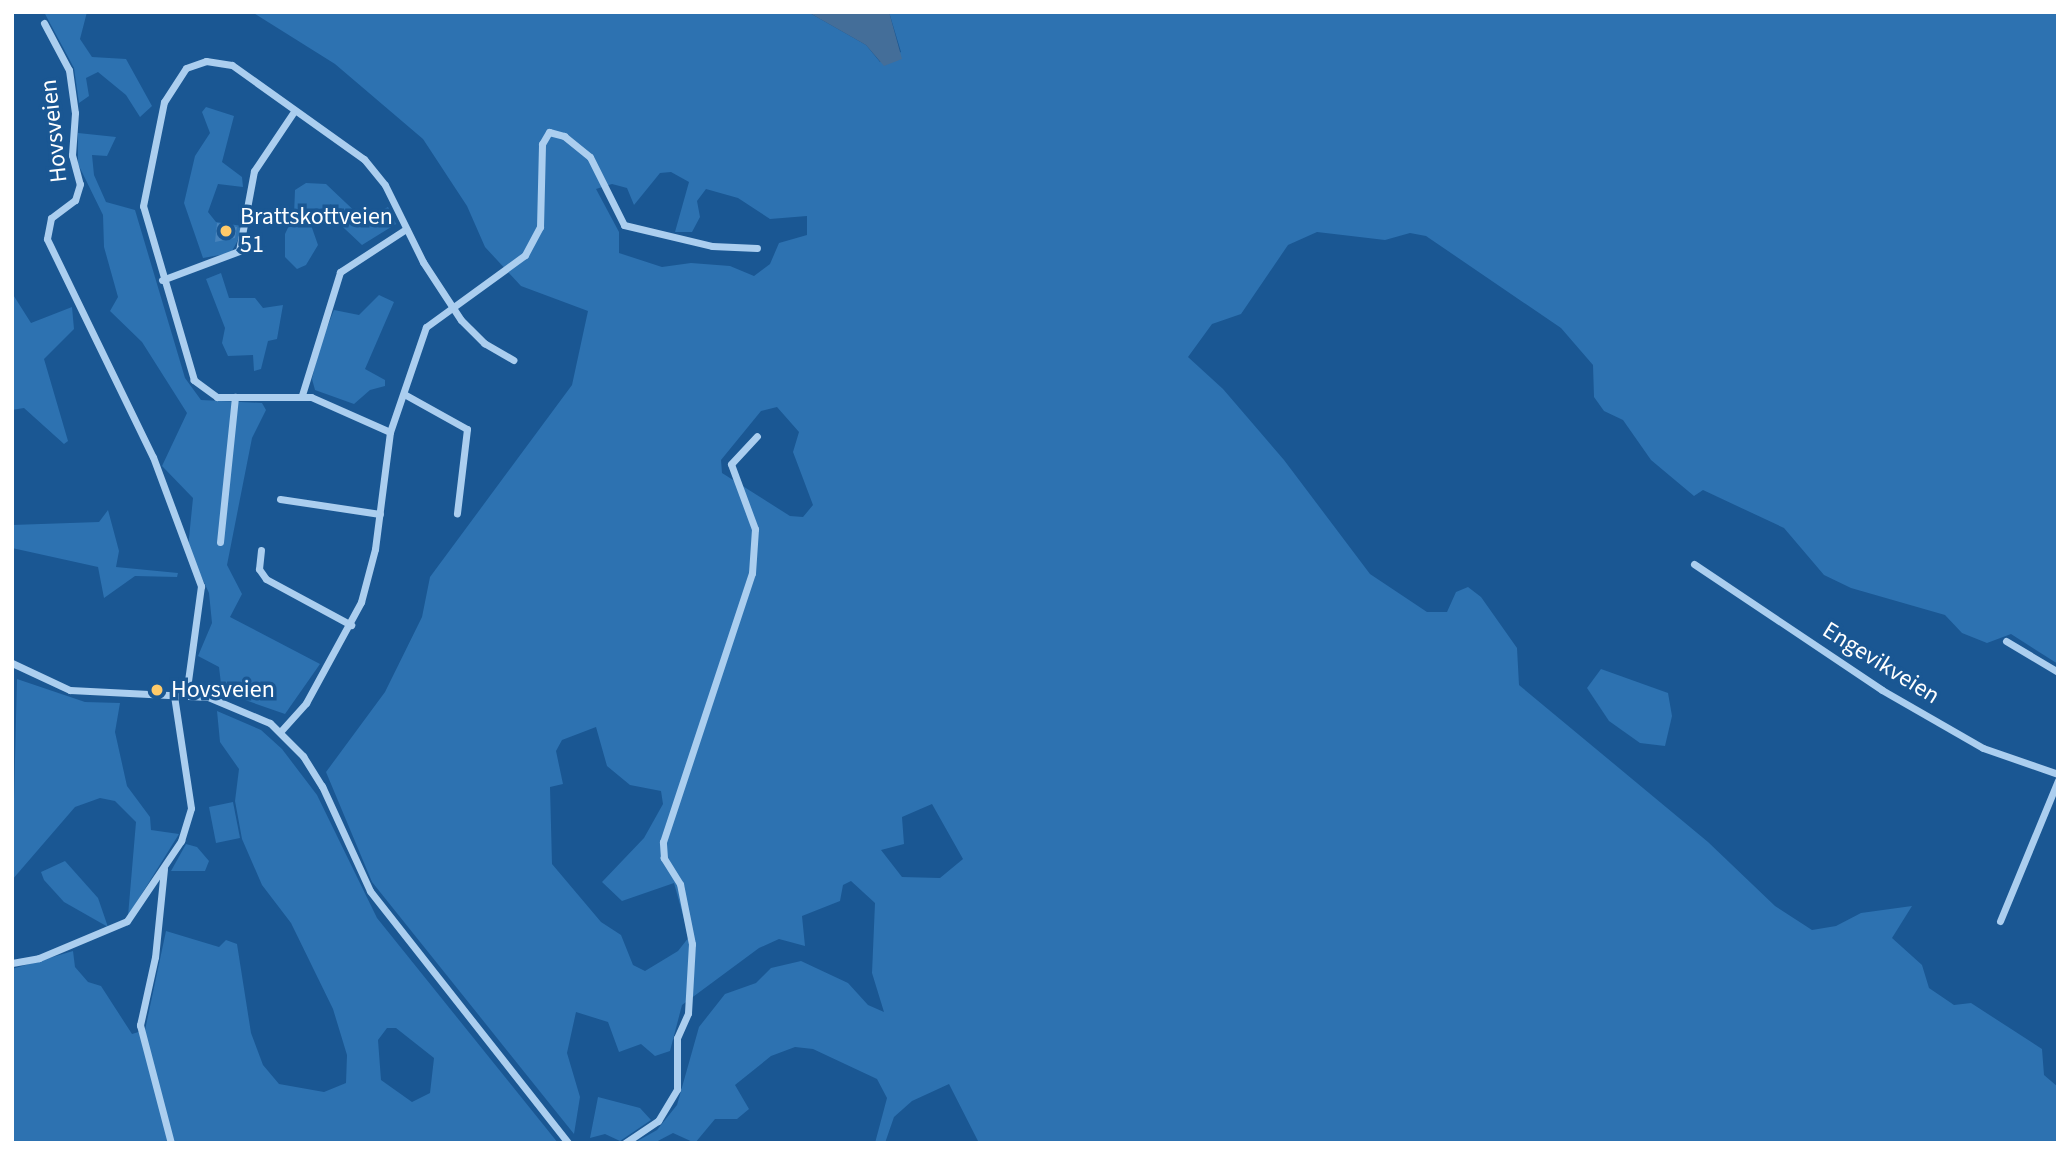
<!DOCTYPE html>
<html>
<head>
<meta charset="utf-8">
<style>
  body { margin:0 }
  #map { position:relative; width:2070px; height:1155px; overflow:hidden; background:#1a5793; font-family:"Source Sans 3",sans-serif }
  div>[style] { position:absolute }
  .green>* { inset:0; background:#2d72b1 }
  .water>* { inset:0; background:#446e99 }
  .building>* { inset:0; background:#4783bc }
  .minor>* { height:7px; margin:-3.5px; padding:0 3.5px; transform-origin:3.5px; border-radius:3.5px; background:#abceef }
  .dots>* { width:19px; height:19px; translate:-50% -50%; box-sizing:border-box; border:4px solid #1a5793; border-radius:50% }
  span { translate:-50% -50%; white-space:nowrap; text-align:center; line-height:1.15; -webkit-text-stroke:7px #1a5793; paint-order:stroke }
  .street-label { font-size:24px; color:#fff }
  .poi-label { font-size:24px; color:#fff }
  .left { translate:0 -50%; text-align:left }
  .frame { position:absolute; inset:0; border:14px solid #fff; pointer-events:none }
</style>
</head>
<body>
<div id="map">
  <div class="green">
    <div style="clip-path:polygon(44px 12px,87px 12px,80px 39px,92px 57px,126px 59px,152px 106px,140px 117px,126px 95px,98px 72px,86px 78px,89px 96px,79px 103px,74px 68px)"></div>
    <div style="clip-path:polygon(evenodd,252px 12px,808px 12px,866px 45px,880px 62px,901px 52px,889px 12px,2058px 12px,2058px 664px,2011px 634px,1987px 643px,1962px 633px,1945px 615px,1851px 588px,1824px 575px,1784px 528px,1703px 490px,1694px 496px,1651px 460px,1623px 420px,1604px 411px,1594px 397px,1593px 365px,1561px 328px,1426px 236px,1410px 233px,1385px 240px,1317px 232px,1288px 245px,1241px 314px,1212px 324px,1188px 357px,1223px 389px,1284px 460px,1370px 574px,1427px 612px,1447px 612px,1456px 592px,1468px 587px,1481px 597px,1517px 648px,1519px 685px,1708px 842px,1775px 906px,1812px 930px,1836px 926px,1861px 913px,1912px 906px,1892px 938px,1922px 965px,1929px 988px,1954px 1005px,1971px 1003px,2042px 1049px,2044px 1075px,2058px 1087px,2058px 1143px,979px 1143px,949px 1084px,912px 1101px,894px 1117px,885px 1143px,875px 1143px,887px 1098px,877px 1079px,813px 1049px,795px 1047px,771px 1056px,735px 1085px,749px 1109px,737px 1119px,715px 1119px,695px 1143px,673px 1133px,654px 1143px,634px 1143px,657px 1130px,677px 1105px,699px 1027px,725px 994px,756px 983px,771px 968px,801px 961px,848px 983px,868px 1005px,884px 1012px,872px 973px,875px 903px,851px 881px,843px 885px,840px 901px,802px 916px,805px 946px,779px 939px,759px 948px,682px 1005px,670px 1051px,655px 1056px,641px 1044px,619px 1052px,608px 1022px,576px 1012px,567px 1053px,580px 1097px,574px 1134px,372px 882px,326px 772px,385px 692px,422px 617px,430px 577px,572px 385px,588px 311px,521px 286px,485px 247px,467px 206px,423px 139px,335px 64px,252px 12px,671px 172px,689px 182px,675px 232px,692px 232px,700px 217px,697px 201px,706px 189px,738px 198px,770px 219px,807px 216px,807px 235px,779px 243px,770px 264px,754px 276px,730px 266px,691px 263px,662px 267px,619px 253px,619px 232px,596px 189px,612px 184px,627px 188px,634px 205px,660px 173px,671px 172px,252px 12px,777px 407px,799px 432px,793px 452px,813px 505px,803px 517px,790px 516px,722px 473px,721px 460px,761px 411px,777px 407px,252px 12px,596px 727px,607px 766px,630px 785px,661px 791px,663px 804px,644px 838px,602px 882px,622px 901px,674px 883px,689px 937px,678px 951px,645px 971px,633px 965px,621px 935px,601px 922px,552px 864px,550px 787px,563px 784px,556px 751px,562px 740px,596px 727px,252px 12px,932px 804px,963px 859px,940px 878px,902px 877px,881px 850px,904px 844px,902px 817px,932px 804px)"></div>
    <div style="clip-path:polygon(206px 107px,234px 116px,222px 162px,242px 177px,243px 187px,218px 184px,208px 212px,216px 222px,242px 226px,239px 238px,231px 253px,203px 258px,184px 203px,195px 156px,210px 133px,202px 112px)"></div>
    <div style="clip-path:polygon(78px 133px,116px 137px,107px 156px,92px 155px,94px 175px,106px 202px,135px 210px,185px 378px,201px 400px,262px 403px,266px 410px,252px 438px,227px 565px,242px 594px,230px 617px,320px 664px,285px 714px,222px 692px,219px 667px,198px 656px,212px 623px,209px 593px,188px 548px,193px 498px,162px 466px,187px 413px,142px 342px,110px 311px,118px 297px,104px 247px,103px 215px,78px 164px)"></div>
    <div style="clip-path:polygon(306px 183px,326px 184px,364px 220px,388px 207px,396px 224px,362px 245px,329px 214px,321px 214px,311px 225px,318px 245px,306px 265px,297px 269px,285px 257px,285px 234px,294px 215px,295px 190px)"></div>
    <div style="clip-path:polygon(221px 273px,229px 298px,255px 298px,263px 308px,283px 305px,277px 339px,268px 341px,261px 369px,254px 371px,253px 355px,228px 356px,222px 343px,225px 328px,206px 279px)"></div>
    <div style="clip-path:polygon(12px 293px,31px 323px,72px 307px,74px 329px,44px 359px,68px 441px,64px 444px,24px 408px,12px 410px)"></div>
    <div style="clip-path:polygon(379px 295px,394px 302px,365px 369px,385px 380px,385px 386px,370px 390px,354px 404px,315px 390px,312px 379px,320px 345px,334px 310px,359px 315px)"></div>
    <div style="clip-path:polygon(108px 510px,119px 551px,116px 567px,178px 573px,177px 577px,135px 576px,104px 598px,98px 567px,12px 548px,12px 525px,99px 522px)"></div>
    <div style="clip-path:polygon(1601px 669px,1668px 693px,1672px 716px,1665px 746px,1640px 743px,1609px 721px,1587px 688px)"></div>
    <div style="clip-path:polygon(17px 679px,85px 702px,120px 703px,115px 732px,127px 786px,150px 817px,151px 830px,179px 834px,128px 916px,136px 822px,115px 801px,100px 798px,75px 807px,12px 880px)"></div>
    <div style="clip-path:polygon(evenodd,217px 711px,261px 730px,282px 749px,317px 795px,377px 918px,558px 1143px,12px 1143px,12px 969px,73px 951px,75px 967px,88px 982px,101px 986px,132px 1034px,145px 1030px,166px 931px,219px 947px,226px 940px,237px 944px,251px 1033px,263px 1065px,279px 1084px,324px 1092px,346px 1083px,347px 1055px,333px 1009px,291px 923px,262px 885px,242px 839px,235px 801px,239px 769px,220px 742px,217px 711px,387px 1028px,396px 1028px,434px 1058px,430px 1093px,412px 1102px,381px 1080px,378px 1040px,387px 1028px)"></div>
    <div style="clip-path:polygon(233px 802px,240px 838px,216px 843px,209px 807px)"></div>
    <div style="clip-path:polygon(186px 844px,197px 847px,209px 861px,205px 871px,171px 871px)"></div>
    <div style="clip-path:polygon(65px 861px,98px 898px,108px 927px,64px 902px,44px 880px,41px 872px)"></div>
    <div style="clip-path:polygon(598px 1097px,640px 1108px,651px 1120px,620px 1141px,605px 1134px,590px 1138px)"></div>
  </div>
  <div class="water">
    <div style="clip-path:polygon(808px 12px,889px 12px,902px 59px,884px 66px,866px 45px)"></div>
  </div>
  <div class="building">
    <div style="clip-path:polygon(217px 223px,237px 227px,235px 238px,215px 242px)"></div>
  </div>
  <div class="minor">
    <div style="left:44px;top:23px;width:53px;rotate:62deg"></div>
    <div style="left:69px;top:70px;width:43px;rotate:82.1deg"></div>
    <div style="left:75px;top:113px;width:42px;rotate:94.1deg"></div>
    <div style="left:72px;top:155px;width:30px;rotate:75deg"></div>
    <div style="left:80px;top:184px;width:17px;rotate:107deg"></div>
    <div style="left:75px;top:200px;width:30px;rotate:143deg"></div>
    <div style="left:51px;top:218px;width:21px;rotate:101deg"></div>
    <div style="left:47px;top:239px;width:242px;rotate:64.1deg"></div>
    <div style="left:153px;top:457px;width:138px;rotate:69.6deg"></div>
    <div style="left:201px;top:586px;width:110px;rotate:97.8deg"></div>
    <div style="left:162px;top:280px;width:82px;rotate:-20.6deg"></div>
    <div style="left:239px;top:251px;width:81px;rotate:-79.4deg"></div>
    <div style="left:254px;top:171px;width:73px;rotate:-56.1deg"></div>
    <div style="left:404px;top:394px;width:72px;rotate:29.1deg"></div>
    <div style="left:467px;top:429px;width:85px;rotate:96.8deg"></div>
    <div style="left:302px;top:395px;width:129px;rotate:-72.8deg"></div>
    <div style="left:340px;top:272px;width:79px;rotate:-33.1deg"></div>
    <div style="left:390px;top:432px;width:86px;rotate:-156.1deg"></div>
    <div style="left:311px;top:397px;width:94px;rotate:180deg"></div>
    <div style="left:217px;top:397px;width:29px;rotate:-144deg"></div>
    <div style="left:194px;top:380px;width:181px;rotate:-106.3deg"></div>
    <div style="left:143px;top:206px;width:106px;rotate:-78.6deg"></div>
    <div style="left:164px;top:102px;width:40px;rotate:-57.1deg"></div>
    <div style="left:186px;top:68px;width:21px;rotate:-19deg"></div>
    <div style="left:206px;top:61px;width:26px;rotate:9deg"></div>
    <div style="left:232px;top:65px;width:162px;rotate:35.5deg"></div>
    <div style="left:364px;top:159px;width:33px;rotate:51deg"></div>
    <div style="left:385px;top:185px;width:86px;rotate:63.7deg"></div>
    <div style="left:423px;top:262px;width:69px;rotate:56.8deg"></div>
    <div style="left:461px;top:320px;width:33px;rotate:45deg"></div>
    <div style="left:484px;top:343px;width:34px;rotate:30deg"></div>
    <div style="left:280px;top:499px;width:101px;rotate:8.5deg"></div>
    <div style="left:220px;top:542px;width:146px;rotate:-84.1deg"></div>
    <div style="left:261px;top:550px;width:19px;rotate:96deg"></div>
    <div style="left:259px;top:569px;width:12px;rotate:55deg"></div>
    <div style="left:266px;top:579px;width:97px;rotate:28.4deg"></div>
    <div style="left:1694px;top:564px;width:226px;rotate:33.8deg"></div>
    <div style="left:1882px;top:690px;width:116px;rotate:29.9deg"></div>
    <div style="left:1983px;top:748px;width:79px;rotate:19.1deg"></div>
    <div style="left:2006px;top:641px;width:61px;rotate:30.8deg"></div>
    <div style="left:12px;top:663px;width:64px;rotate:25deg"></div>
    <div style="left:70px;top:690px;width:138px;rotate:2.9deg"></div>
    <div style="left:208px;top:697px;width:67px;rotate:22.8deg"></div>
    <div style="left:270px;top:723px;width:47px;rotate:45deg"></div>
    <div style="left:303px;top:756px;width:36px;rotate:58deg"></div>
    <div style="left:322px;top:786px;width:115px;rotate:65.4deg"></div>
    <div style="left:370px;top:891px;width:320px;rotate:51.8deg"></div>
    <div style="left:280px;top:732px;width:39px;rotate:-48deg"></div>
    <div style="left:306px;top:703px;width:115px;rotate:-61.4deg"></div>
    <div style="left:361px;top:602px;width:55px;rotate:-75.2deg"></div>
    <div style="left:375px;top:549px;width:118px;rotate:-82.7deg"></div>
    <div style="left:390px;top:432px;width:111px;rotate:-71.1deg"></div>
    <div style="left:426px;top:327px;width:122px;rotate:-36deg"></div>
    <div style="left:525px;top:255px;width:32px;rotate:-62deg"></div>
    <div style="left:540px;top:227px;width:83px;rotate:-88.6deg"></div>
    <div style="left:542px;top:144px;width:14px;rotate:-60deg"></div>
    <div style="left:549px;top:132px;width:16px;rotate:15deg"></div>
    <div style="left:564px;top:136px;width:33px;rotate:39deg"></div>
    <div style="left:590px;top:157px;width:76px;rotate:63.4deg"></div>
    <div style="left:624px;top:225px;width:90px;rotate:13.4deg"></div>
    <div style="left:712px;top:246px;width:45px;rotate:2.5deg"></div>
    <div style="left:164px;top:869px;width:88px;rotate:95.8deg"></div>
    <div style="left:155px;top:957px;width:70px;rotate:102.4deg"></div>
    <div style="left:140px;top:1025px;width:122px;rotate:75.3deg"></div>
    <div style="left:2000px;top:921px;width:152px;rotate:-67.6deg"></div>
    <div style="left:12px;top:963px;width:27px;rotate:-10deg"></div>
    <div style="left:39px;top:958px;width:95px;rotate:-22.8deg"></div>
    <div style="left:127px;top:921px;width:97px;rotate:-56deg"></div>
    <div style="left:181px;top:841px;width:34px;rotate:-73deg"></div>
    <div style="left:191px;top:808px;width:114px;rotate:-98.6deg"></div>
    <div style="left:625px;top:1143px;width:40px;rotate:-34deg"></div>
    <div style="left:658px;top:1121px;width:37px;rotate:-59deg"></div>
    <div style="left:677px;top:1089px;width:51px;rotate:-90deg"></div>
    <div style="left:677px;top:1038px;width:27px;rotate:-66deg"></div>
    <div style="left:688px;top:1013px;width:69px;rotate:-86.7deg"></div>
    <div style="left:692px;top:944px;width:61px;rotate:-101.3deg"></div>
    <div style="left:680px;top:884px;width:31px;rotate:-122deg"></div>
    <div style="left:664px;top:858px;width:16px;rotate:-94deg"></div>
    <div style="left:663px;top:842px;width:283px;rotate:-71.7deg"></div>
    <div style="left:752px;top:573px;width:44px;rotate:-86.1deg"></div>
    <div style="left:755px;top:529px;width:69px;rotate:-110.3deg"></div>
    <div style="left:731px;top:464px;width:38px;rotate:-47deg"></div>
  </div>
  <div class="dots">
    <div style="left:226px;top:231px;background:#ffca69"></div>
    <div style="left:157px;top:690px;background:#ffca69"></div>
  </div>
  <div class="street-label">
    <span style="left:54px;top:131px;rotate:-96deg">Hovsveien</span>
    <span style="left:1881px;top:663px;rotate:32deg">Engevikveien</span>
  </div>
  <div class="poi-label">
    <span class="left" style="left:240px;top:231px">Brattskottveien<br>51</span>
    <span class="left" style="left:171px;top:690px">Hovsveien</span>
  </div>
  <div class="frame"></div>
</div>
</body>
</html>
